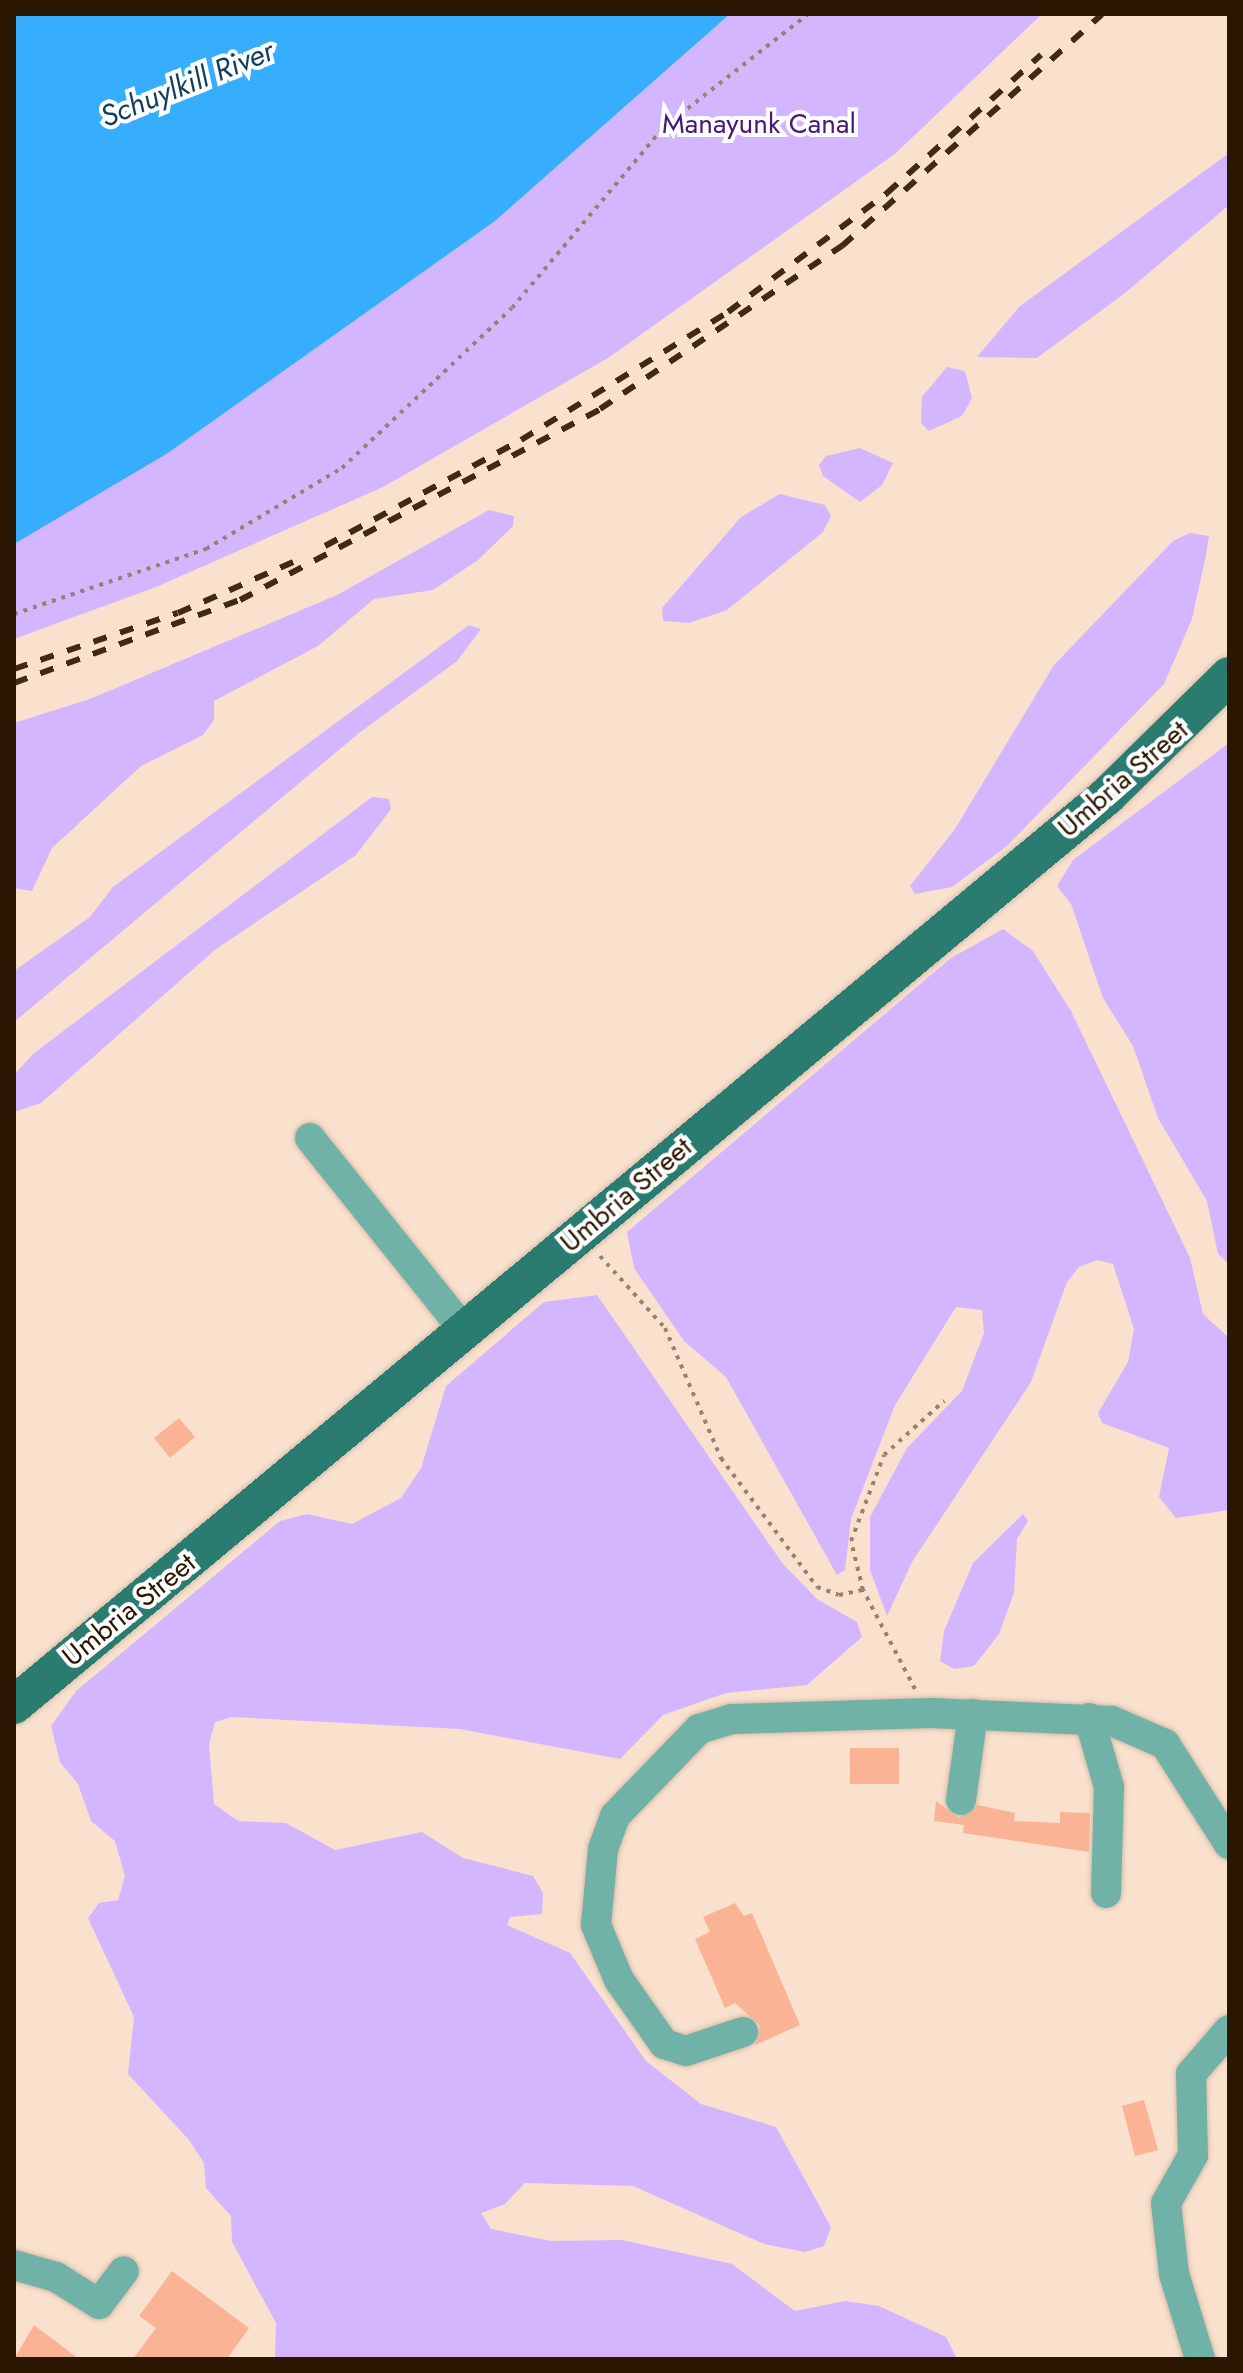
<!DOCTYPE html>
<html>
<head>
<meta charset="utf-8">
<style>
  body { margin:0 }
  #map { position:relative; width:1243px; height:2373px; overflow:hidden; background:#f9e1cd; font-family:Jost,sans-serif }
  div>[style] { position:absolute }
  .green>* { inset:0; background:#d4b5ff }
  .water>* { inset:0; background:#36adfd }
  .building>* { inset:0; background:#fbb395 }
  .path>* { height:4px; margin-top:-2px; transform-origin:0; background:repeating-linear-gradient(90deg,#98816d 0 4px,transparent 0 10px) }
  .roads { filter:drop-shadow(0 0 2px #d4bca8) drop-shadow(0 0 2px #d4bca8) }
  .minor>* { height:30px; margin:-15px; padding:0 15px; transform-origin:15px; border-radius:15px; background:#70b2a7 }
  .major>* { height:38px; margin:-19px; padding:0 19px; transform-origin:19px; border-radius:19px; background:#2a7b70 }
  .rail>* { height:6px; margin-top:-3px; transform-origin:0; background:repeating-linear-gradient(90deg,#402a16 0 14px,transparent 0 28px) }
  span { translate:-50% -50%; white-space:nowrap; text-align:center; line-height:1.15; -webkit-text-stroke:8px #fff; paint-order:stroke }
  .park-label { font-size:28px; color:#491774 }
  .street-label { font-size:28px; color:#2b1602 }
  .water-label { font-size:30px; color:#103f5e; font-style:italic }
  .frame { position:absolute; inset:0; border:16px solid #2b1602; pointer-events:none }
</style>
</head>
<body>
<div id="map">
  <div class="green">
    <div style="clip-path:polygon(730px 14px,1042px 14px,896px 153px,608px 358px,383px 487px,156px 587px,14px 639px,14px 524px,168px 453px,495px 221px)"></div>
    <div style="clip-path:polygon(1229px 153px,1229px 205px,1125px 293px,1037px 358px,977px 357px,1019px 307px)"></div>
    <div style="clip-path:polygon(947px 367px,965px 371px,972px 398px,962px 416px,929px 431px,921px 423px,922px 397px)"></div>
    <div style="clip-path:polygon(860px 448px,893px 463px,882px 485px,860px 502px,823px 476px,819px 465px,826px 456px)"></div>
    <div style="clip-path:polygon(780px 494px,825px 505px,831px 516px,823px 532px,727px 610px,689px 623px,663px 621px,662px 608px,741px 517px)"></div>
    <div style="clip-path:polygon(489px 510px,514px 516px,513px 526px,478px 560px,433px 590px,374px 599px,318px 646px,214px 701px,214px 720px,203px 735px,141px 766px,52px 848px,32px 891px,14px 888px,14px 723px,90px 699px,337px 595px)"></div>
    <div style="clip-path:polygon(1190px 533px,1209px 536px,1206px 555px,1192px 619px,1164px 684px,1007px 846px,952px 887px,915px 894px,910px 886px,955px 829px,1054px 665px,1173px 541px)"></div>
    <div style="clip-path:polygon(469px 625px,481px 629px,457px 661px,359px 733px,14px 1022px,14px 971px,90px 917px,113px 887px)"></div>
    <div style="clip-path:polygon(1229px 743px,1229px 1264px,1218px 1254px,1207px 1201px,1158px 1118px,1133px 1046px,1103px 998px,1071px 904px,1057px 886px,1073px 860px)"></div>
    <div style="clip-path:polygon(372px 797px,389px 799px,391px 809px,356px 855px,216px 949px,41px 1103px,14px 1112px,14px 1075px,33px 1054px)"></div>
    <div style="clip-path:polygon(1003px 929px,1033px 951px,1071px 1011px,1190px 1258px,1203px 1314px,1229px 1338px,1229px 1510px,1176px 1518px,1159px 1497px,1169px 1448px,1102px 1423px,1098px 1413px,1128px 1362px,1134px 1329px,1113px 1264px,1098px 1260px,1079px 1267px,1067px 1282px,1031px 1382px,912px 1562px,887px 1616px,870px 1570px,870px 1517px,907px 1448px,962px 1391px,984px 1333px,982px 1310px,956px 1307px,895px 1405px,851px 1519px,845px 1570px,837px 1575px,726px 1377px,684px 1341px,634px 1268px,627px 1232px,951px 958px)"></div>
    <div style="clip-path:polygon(597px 1295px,783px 1564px,817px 1599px,857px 1622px,862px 1637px,807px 1685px,726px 1693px,663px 1715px,620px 1759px,460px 1729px,232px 1717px,215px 1722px,209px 1744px,214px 1804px,238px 1821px,286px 1823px,335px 1850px,422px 1832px,463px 1858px,533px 1876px,543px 1893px,542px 1914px,510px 1917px,507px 1925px,570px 1953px,646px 2061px,701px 2104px,776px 2127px,831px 2227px,824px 2246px,805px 2252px,764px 2244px,633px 2186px,525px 2183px,505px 2204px,481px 2213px,491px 2229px,551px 2241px,622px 2240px,732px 2264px,795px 2311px,845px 2301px,879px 2306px,946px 2337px,957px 2359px,275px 2359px,276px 2323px,232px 2242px,231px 2216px,206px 2188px,204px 2163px,189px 2140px,128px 2074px,134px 2017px,88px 1918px,99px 1903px,118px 1900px,125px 1876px,115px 1841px,91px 1821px,78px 1784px,60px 1762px,51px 1726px,76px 1691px,280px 1521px,307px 1514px,352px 1524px,401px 1498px,421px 1468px,446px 1386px,544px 1302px)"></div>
    <div style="clip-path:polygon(1023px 1514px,1028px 1521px,1017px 1539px,1014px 1593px,999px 1634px,974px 1666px,954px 1669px,940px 1661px,944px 1631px,973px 1563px)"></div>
  </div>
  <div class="water">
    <div style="clip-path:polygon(14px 14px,730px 14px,495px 221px,168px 453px,14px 544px)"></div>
  </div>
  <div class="building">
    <div style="clip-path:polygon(179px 1418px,195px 1437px,170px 1458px,154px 1438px)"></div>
    <div style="clip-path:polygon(850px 1748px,899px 1748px,899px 1784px,850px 1784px)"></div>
    <div style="clip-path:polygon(936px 1801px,959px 1818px,978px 1805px,1015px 1813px,1014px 1821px,1060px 1823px,1060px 1812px,1090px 1813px,1089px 1852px,963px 1833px,964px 1825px,934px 1821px)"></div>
    <div style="clip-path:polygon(735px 1903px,744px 1916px,752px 1913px,800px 2025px,755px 2045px,760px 2026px,735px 2003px,725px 2008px,695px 1939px,710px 1932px,703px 1917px)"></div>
    <div style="clip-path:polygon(1144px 2100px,1158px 2150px,1135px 2156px,1122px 2106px)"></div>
    <div style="clip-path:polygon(172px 2271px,249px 2328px,227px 2359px,133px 2359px,156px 2328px,139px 2316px)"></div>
    <div style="clip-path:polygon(34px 2325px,79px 2359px,14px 2359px)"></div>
  </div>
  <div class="path">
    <div style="left:14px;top:614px;width:203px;rotate:-18.7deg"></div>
    <div style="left:206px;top:549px;width:158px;rotate:-30.8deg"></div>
    <div style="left:342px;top:468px;width:233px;rotate:-43.3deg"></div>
    <div style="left:512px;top:308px;width:236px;rotate:-50deg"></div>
    <div style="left:664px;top:127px;width:183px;rotate:-38.1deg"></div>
    <div style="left:600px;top:1256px;width:97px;rotate:47.9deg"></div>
    <div style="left:665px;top:1328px;width:142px;rotate:66.7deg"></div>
    <div style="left:721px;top:1458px;width:161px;rotate:53.3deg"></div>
    <div style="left:817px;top:1587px;width:23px;rotate:20deg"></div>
    <div style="left:839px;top:1595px;width:25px;rotate:-12deg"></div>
    <div style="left:915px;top:1689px;width:112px;rotate:-117.7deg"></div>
    <div style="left:863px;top:1590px;width:50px;rotate:-103.8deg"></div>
    <div style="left:851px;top:1541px;width:92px;rotate:-69deg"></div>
    <div style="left:884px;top:1455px;width:81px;rotate:-42deg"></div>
  </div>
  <div class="roads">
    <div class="minor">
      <div style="left:310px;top:1138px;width:246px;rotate:51.3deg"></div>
      <div style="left:1089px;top:1718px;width:72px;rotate:73.8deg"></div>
      <div style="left:1109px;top:1787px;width:106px;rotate:91.6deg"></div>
      <div style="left:961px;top:1800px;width:87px;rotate:-82.1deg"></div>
      <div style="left:743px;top:2032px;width:60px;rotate:161.6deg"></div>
      <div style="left:686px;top:2051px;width:23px;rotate:-162deg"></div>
      <div style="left:664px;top:2044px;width:78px;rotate:-125.1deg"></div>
      <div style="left:619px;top:1980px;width:60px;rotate:-112.7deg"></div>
      <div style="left:596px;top:1925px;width:76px;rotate:-84.7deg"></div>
      <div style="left:603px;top:1849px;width:35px;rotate:-70deg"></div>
      <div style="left:615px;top:1816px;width:121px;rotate:-46deg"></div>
      <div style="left:699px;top:1729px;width:34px;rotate:-17deg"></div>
      <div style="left:732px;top:1719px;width:199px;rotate:-1.7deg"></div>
      <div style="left:931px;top:1713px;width:181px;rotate:2.5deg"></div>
      <div style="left:1112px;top:1721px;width:58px;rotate:23.5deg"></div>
      <div style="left:1165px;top:1744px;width:119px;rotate:57.4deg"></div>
      <div style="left:14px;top:2265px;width:44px;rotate:15.9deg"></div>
      <div style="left:56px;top:2277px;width:51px;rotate:32.1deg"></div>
      <div style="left:99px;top:2304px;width:41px;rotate:-52.9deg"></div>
      <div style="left:1200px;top:2359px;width:89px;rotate:-107deg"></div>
      <div style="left:1174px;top:2274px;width:71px;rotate:-96.4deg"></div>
      <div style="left:1166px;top:2203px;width:55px;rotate:-60.6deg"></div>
      <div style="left:1193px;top:2155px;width:81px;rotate:-91.4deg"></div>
      <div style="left:1191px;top:2074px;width:58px;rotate:-49.2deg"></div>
    </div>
    <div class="major">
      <div style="left:14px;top:1705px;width:1422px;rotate:-39.75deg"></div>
      <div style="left:1107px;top:796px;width:171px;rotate:-44.5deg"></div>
    </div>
  </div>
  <div class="rail">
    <div style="left:325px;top:546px;width:223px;rotate:-28.4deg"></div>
    <div style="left:521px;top:440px;width:243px;rotate:-31.7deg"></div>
    <div style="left:728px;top:312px;width:199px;rotate:-36.8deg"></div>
    <div style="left:887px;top:193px;width:207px;rotate:-41.9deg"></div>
    <div style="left:14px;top:669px;width:173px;rotate:-18.9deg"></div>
    <div style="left:178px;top:613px;width:126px;rotate:-23.9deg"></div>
    <div style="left:14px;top:683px;width:241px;rotate:-20.2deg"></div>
    <div style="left:240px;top:600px;width:408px;rotate:-27.9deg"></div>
    <div style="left:600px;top:409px;width:292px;rotate:-34deg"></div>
    <div style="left:842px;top:246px;width:348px;rotate:-41.7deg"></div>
  </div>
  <div class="park-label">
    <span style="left:759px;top:124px">Manayunk Canal</span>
  </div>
  <div class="street-label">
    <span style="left:1123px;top:779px;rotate:-41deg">Umbria Street</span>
    <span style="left:626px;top:1195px;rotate:-40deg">Umbria Street</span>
    <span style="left:129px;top:1610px;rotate:-39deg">Umbria Street</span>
  </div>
  <div class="water-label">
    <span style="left:187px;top:84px;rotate:-22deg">Schuylkill River</span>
  </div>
  <div class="frame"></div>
</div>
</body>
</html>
